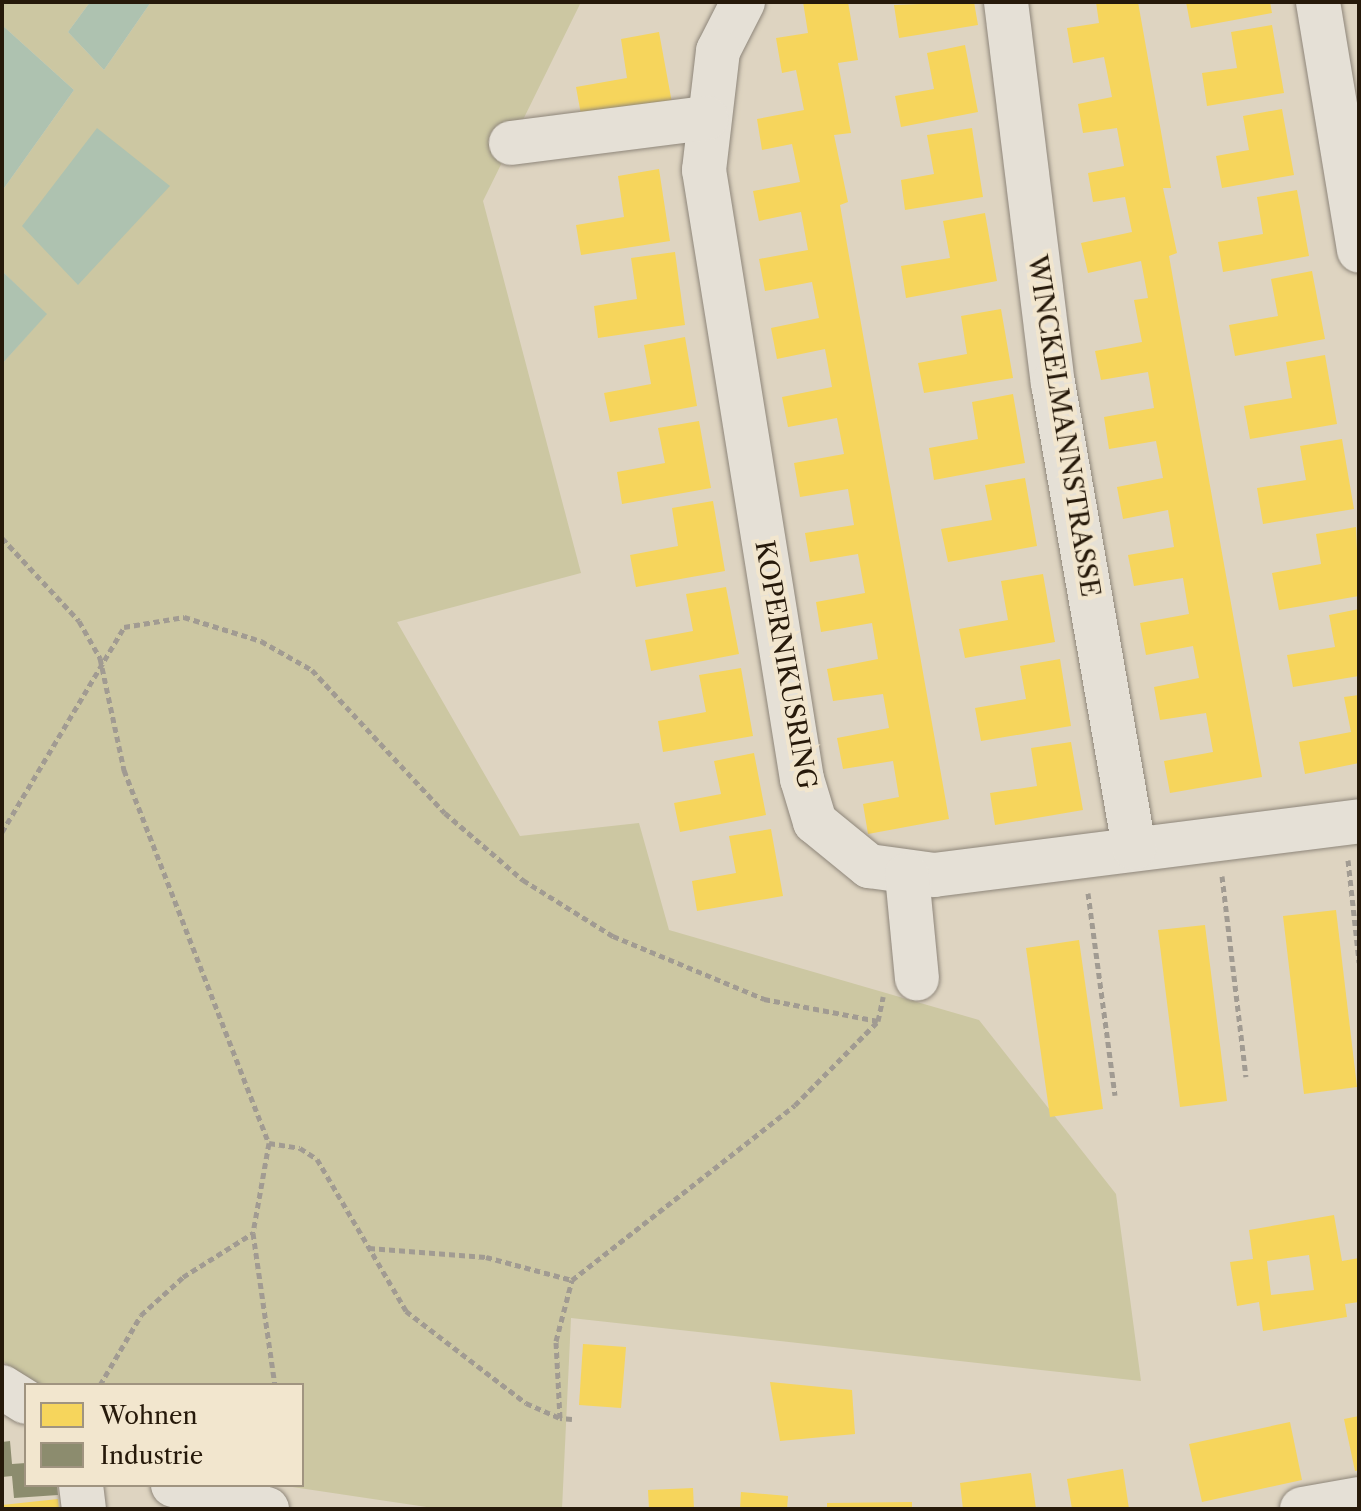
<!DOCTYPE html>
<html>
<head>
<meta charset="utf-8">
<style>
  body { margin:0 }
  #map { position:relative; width:1361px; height:1511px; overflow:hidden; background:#ded4c1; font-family:"Libre Caslon Text",serif }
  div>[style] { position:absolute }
  .green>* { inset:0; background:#ccc7a2 }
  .water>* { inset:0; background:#aec2b0 }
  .homes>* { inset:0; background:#f6d55c }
  .industry>* { inset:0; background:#8c8c6e }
  .path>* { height:5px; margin-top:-2.5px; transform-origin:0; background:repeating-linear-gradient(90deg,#a19b92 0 6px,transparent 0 10px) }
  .roads { filter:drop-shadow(0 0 2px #8e867a) drop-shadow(0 0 2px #8e867a) }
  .minor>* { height:44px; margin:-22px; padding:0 22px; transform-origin:22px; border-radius:22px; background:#e5e0d6 }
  span { translate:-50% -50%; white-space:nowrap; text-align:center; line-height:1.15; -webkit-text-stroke:8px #f2e6ce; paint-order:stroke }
  .street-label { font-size:26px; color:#26190a }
  .frame { position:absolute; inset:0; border:4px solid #26190a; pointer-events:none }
  .legend { position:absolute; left:24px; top:1383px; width:280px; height:104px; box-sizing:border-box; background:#f2e6ce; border:2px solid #a09480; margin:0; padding:10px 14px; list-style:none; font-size:24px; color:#26190a }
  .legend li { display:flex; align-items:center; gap:16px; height:40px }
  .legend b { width:40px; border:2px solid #a09480 }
</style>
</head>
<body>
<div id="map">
  <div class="green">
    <div style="clip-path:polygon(2px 2px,90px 2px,68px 32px,104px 70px,151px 2px,581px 2px,483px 201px,581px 573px,397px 622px,520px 836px,639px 823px,669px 930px,979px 1020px,1116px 1194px,1141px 1381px,571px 1318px,562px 1509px,440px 1509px,279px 1485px,302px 1485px,302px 1385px,39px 1385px,2px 1361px,2px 364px,46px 314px,2px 271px,2px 191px,74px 90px,2px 25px)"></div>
  </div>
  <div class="water">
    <div style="clip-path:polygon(90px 2px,151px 2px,104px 70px,68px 32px)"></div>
    <div style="clip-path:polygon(2px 25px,74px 90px,2px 191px)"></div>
    <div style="clip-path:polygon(97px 128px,170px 186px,78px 285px,22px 226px)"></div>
    <div style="clip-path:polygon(2px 271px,47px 314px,2px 364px)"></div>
  </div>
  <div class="homes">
    <div style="clip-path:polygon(803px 2px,848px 2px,858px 60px,838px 63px,851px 133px,834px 135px,848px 202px,840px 205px,949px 819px,868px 834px,863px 804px,899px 797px,893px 761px,843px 769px,837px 738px,889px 728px,883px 694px,833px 701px,827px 669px,878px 659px,872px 623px,821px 632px,816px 602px,865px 593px,858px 554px,810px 562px,805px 533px,854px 525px,848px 489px,800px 497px,794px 463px,844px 454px,837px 418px,788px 427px,782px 397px,832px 387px,825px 349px,777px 359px,771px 328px,819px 318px,812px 282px,765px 291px,759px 259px,808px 250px,801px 212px,759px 221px,753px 191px,800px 182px,792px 144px,762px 150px,757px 119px,804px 110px,796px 70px,782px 73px,776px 38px,808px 33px)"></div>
    <div style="clip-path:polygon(974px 2px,978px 25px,899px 38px,894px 5px)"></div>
    <div style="clip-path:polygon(1096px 2px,1138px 2px,1171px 188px,1163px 188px,1177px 253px,1169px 256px,1262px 777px,1170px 793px,1164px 761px,1213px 752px,1206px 713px,1160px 720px,1154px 687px,1199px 678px,1193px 646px,1146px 655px,1140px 623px,1189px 614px,1183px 578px,1134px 586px,1128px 555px,1174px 547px,1168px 510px,1123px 519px,1117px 487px,1163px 478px,1156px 441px,1109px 449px,1104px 417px,1154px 408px,1148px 372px,1101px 380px,1095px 351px,1142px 342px,1134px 300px,1148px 298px,1141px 261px,1088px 273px,1081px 243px,1132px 232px,1125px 197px,1093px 202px,1088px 173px,1124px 166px,1117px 128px,1083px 133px,1078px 104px,1112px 97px,1104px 57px,1073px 63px,1067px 28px,1099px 23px)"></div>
    <div style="clip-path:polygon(1186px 2px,1270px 2px,1272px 13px,1191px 28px)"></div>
    <div style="clip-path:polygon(1272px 25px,1284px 93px,1207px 106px,1202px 73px,1237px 68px,1231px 32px)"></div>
    <div style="clip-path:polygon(659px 32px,672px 103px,582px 120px,576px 87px,627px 78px,621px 39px)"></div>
    <div style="clip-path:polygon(965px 45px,978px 112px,901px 127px,895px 96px,934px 89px,927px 53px)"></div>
    <div style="clip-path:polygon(1282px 109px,1294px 175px,1222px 188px,1216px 156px,1249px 150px,1243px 116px)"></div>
    <div style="clip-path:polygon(972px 128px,983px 197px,905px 210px,901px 180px,934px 174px,927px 135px)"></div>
    <div style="clip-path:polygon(659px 169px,670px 241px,581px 255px,576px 225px,624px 217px,618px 176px)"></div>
    <div style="clip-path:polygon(1297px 190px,1309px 256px,1223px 272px,1218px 242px,1263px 234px,1257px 197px)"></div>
    <div style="clip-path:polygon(985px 213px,997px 281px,906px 298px,901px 266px,950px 258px,943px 221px)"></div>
    <div style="clip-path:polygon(675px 252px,685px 325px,598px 338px,594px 306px,637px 299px,631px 258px)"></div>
    <div style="clip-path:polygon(1312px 271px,1325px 339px,1235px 356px,1229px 325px,1278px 316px,1271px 279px)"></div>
    <div style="clip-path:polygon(1001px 309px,1013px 378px,924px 393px,918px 363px,967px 354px,961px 316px)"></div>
    <div style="clip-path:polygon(685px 337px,697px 406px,610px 422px,604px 393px,651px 384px,644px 345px)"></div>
    <div style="clip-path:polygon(1325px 355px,1337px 424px,1250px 439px,1244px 406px,1292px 398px,1286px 362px)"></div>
    <div style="clip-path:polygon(1013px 394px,1025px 463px,934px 480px,929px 448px,978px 439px,972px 402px)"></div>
    <div style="clip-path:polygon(699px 421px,711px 488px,622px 504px,617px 472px,665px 463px,658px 428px)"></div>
    <div style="clip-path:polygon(1342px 439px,1354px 509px,1263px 524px,1257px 488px,1306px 480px,1300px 446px)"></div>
    <div style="clip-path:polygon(1025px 478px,1037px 546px,948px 562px,941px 529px,992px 520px,985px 485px)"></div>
    <div style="clip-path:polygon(713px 501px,725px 571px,636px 587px,630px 555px,678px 546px,672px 508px)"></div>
    <div style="clip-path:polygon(1356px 527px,1359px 596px,1279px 610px,1272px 573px,1321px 564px,1316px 534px)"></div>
    <div style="clip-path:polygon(1043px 574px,1055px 642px,965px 658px,959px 629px,1008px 620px,1001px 581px)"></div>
    <div style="clip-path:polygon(726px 587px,739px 654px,651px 671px,645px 640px,693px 631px,686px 594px)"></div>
    <div style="clip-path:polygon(1359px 609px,1359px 676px,1293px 687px,1287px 655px,1335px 647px,1329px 615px)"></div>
    <div style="clip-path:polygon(1060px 659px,1071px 726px,981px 741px,975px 708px,1026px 699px,1020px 666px)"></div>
    <div style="clip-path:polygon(741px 668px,753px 736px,663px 752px,658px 721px,706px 712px,699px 675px)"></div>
    <div style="clip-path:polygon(1359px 695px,1359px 763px,1305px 774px,1299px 742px,1351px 732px,1344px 697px)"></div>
    <div style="clip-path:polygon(1071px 742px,1083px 810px,995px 825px,990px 793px,1037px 786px,1031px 748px)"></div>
    <div style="clip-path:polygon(754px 753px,766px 815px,680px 832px,674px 803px,721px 794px,714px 761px)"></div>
    <div style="clip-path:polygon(771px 829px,783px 896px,697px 911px,692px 881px,736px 873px,729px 836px)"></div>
    <div style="clip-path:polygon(1336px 910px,1357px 1087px,1304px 1094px,1283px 916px)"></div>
    <div style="clip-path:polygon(1205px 925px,1227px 1101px,1180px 1107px,1158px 930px)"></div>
    <div style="clip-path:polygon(1079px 940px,1103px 1109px,1050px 1117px,1026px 948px)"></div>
    <div style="clip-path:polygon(evenodd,1334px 1215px,1342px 1261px,1359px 1258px,1359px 1302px,1345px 1304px,1347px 1317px,1263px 1331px,1259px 1302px,1237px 1306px,1230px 1262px,1253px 1259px,1249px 1230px,1334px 1215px,1309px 1255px,1314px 1290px,1271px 1295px,1267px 1261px,1309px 1255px)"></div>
    <div style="clip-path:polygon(583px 1344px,626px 1347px,621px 1408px,579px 1405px)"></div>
    <div style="clip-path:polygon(770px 1382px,852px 1390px,855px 1434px,780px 1441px)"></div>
    <div style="clip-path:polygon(1359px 1416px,1359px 1470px,1355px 1471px,1344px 1419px)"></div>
    <div style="clip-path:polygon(1290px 1422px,1302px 1480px,1202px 1502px,1189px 1444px)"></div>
    <div style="clip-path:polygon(1123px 1469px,1129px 1509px,1072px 1509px,1067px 1479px)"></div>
    <div style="clip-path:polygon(1031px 1473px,1036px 1509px,963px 1509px,960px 1483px)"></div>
    <div style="clip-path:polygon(693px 1488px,694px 1509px,649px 1509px,648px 1490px)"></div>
    <div style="clip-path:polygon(741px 1492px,788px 1496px,787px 1509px,740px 1509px)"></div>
    <div style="clip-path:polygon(58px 1499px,59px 1509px,2px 1509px,2px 1505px)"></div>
    <div style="clip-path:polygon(912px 1502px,912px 1509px,827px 1509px,827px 1503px)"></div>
  </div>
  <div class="industry">
    <div style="clip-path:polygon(10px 1441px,12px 1464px,26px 1463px,26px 1485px,57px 1485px,58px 1495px,14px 1498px,12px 1476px,2px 1477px,2px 1442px)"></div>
  </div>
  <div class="path">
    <div style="left:2px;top:538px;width:113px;rotate:47.1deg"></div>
    <div style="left:79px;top:621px;width:43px;rotate:60.4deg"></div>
    <div style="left:100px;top:658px;width:115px;rotate:77.9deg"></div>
    <div style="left:124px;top:770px;width:400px;rotate:68.8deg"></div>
    <div style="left:269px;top:1143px;width:91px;rotate:100.1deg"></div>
    <div style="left:253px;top:1233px;width:154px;rotate:81.8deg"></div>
    <div style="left:2px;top:832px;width:239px;rotate:-59.2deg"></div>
    <div style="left:124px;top:627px;width:61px;rotate:-9.5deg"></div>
    <div style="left:184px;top:617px;width:81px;rotate:17.3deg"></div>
    <div style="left:261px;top:641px;width:59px;rotate:29.6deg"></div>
    <div style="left:312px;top:670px;width:195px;rotate:47.1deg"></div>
    <div style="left:445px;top:813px;width:103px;rotate:40.7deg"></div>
    <div style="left:523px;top:880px;width:106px;rotate:31.9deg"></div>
    <div style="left:613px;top:936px;width:164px;rotate:22.6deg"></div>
    <div style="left:764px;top:999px;width:116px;rotate:10.9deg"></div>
    <div style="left:1348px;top:860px;width:103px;rotate:83.8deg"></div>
    <div style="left:1222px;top:876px;width:202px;rotate:83.2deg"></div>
    <div style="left:1088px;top:893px;width:204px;rotate:82.4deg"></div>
    <div style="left:269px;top:1143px;width:31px;rotate:9deg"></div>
    <div style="left:300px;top:1148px;width:20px;rotate:33deg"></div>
    <div style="left:317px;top:1159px;width:176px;rotate:59.6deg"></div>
    <div style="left:406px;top:1311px;width:151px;rotate:37.5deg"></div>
    <div style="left:526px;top:1403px;width:37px;rotate:24deg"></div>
    <div style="left:369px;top:1248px;width:117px;rotate:4.4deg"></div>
    <div style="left:486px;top:1257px;width:89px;rotate:15deg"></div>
    <div style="left:100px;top:1385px;width:81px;rotate:-59.6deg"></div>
    <div style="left:141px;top:1315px;width:57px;rotate:-42.1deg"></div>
    <div style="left:183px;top:1277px;width:83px;rotate:-32.2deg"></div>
    <div style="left:572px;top:1419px;width:12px;rotate:-175deg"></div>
    <div style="left:560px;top:1418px;width:77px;rotate:-93deg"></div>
    <div style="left:556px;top:1341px;width:63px;rotate:-75.3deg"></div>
    <div style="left:572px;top:1280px;width:283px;rotate:-38.1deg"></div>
    <div style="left:795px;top:1105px;width:118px;rotate:-45.3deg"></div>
    <div style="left:878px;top:1021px;width:25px;rotate:-78deg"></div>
  </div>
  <div class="roads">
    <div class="minor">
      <div style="left:743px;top:2px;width:55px;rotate:117deg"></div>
      <div style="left:718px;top:51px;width:120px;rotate:96.7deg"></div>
      <div style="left:704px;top:170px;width:617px;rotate:80.86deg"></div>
      <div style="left:802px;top:779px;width:45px;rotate:73.2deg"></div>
      <div style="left:815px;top:822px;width:70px;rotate:39.2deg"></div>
      <div style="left:869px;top:866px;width:66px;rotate:7.9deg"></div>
      <div style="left:934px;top:875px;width:428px;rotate:-7.2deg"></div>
      <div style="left:1006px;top:2px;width:384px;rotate:83deg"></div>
      <div style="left:1053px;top:383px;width:472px;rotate:80.1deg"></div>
      <div style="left:1318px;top:2px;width:252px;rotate:80.6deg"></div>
      <div style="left:511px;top:143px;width:197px;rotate:-7.3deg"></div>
      <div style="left:907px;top:875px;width:104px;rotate:84.5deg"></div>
      <div style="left:2px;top:1387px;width:28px;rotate:32deg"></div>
      <div style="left:81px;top:1485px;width:24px;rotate:83deg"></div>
      <div style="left:173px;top:1485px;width:97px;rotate:14.3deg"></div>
      <div style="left:1302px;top:1509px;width:58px;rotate:-10deg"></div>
    </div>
  </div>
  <div class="street-label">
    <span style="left:1063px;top:426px;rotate:81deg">WINCKELMANNSTRASSE</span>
    <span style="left:785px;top:665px;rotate:80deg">KOPERNIKUSRING</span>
  </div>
  <div class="frame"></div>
  <ul class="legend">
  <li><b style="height:22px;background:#f6d55c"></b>Wohnen</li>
  <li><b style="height:22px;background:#8c8c6e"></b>Industrie</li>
  </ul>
</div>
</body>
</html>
